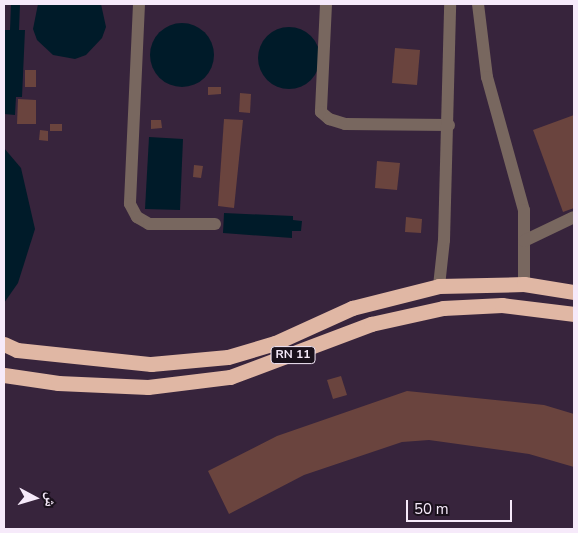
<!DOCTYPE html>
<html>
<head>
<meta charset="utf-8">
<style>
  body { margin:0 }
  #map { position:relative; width:578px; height:533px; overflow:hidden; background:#37243c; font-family:"Nunito Sans","Noto Naskh Arabic",sans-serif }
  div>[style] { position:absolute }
  .water>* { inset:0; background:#001b29 }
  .round { border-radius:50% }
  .building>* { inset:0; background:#6a443e }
  .minor>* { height:12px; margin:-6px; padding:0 6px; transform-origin:6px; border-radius:6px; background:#78675f }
  .highway>* { height:15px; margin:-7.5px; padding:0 7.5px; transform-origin:7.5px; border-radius:7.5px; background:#e0b7a4 }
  span { translate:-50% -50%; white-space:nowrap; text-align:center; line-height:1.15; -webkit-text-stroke:4px #1a111c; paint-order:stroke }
  .shield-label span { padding:1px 4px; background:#1a111c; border:1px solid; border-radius:4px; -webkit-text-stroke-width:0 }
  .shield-label { font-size:12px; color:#f6eafa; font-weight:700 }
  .frame { position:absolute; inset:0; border:5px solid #f6eafa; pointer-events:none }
  .north { position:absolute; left:10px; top:473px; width:50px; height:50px; -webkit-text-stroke:4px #1a111c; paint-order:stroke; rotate:96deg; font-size:14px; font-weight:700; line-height:20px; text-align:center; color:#f6eafa }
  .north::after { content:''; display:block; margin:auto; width:18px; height:22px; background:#f6eafa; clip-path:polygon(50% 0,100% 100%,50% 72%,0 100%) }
  .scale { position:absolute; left:406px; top:500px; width:106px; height:22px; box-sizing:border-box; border:2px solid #f6eafa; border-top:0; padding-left:6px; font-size:15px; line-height:18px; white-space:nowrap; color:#f6eafa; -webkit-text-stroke:4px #1a111c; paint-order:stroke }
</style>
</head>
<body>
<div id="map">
  <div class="water">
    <div style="clip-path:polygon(11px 4px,20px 4px,19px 30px,25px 30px,22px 97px,16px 97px,15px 115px,4px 114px,4px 30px,10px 30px)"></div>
    <div style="clip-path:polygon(38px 4px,101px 4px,106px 27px,102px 38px,86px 55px,75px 59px,53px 55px,37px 40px,33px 29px)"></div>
    <div class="round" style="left:150px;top:23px;width:64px;height:64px"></div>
    <div class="round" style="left:258px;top:27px;width:62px;height:62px"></div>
    <div style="clip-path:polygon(149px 137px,183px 139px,180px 210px,145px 209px)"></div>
    <div style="clip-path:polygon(4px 148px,21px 168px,35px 229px,18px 283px,4px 303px)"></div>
    <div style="clip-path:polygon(224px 213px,293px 216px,293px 220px,302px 221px,301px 231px,292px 231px,292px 238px,223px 233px)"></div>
  </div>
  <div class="building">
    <div style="clip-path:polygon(395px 48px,420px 50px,417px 85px,392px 83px)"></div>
    <div style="clip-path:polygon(25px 70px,36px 70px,36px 87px,25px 87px)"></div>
    <div style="clip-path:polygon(208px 87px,221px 87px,221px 94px,208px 95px)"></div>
    <div style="clip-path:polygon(240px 93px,251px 94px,250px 113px,239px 112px)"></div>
    <div style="clip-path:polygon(18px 99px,36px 100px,36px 124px,17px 124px)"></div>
    <div style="clip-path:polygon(574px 115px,574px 208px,563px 212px,533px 130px)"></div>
    <div style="clip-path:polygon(224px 119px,243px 120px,234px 208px,218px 206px)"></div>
    <div style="clip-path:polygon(151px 120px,161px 120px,162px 128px,151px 129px)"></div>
    <div style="clip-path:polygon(50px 124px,62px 124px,62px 131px,50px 131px)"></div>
    <div style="clip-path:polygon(40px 130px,48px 131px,48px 141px,39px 140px)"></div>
    <div style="clip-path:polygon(377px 161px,400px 163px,397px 190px,375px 188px)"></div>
    <div style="clip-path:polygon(194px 165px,203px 166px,201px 178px,193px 177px)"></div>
    <div style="clip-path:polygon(406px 217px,422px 219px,421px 233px,405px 232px)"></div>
    <div style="clip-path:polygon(341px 376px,347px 395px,333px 399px,327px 380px)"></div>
    <div style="clip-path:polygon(407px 391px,544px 405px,574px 414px,574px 467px,529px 454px,429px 440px,402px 442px,304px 475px,229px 514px,208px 471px,277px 436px)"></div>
  </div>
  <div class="minor">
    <div style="left:139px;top:4px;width:200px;rotate:92.6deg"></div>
    <div style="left:130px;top:204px;width:15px;rotate:62deg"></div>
    <div style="left:137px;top:217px;width:14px;rotate:30deg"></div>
    <div style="left:149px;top:224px;width:66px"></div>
    <div style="left:326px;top:4px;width:108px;rotate:92.7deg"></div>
    <div style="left:321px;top:112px;width:11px;rotate:41deg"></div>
    <div style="left:329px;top:119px;width:17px;rotate:17deg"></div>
    <div style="left:345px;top:124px;width:104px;rotate:0.6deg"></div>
    <div style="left:478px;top:4px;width:74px;rotate:83deg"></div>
    <div style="left:487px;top:77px;width:138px;rotate:74.5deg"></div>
    <div style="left:524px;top:210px;width:74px;rotate:90deg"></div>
    <div style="left:524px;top:241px;width:55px;rotate:-25.6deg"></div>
    <div style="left:439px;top:286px;width:46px;rotate:-83.8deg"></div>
    <div style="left:444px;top:240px;width:235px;rotate:-88.5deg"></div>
  </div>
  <div class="highway">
    <div style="left:4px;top:344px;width:14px;rotate:25deg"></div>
    <div style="left:17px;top:350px;width:135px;rotate:6deg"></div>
    <div style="left:151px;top:364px;width:77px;rotate:-5.2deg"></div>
    <div style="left:228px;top:357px;width:49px;rotate:-16.6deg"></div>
    <div style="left:275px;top:343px;width:85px;rotate:-24.4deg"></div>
    <div style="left:352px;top:308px;width:90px;rotate:-14.2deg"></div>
    <div style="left:439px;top:286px;width:85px;rotate:-1.3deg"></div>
    <div style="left:524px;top:284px;width:51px;rotate:9.1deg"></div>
    <div style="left:4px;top:375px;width:55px;rotate:8.4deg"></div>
    <div style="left:58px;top:383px;width:90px;rotate:2.5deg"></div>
    <div style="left:148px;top:387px;width:83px;rotate:-7deg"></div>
    <div style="left:230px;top:377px;width:151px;rotate:-20.6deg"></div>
    <div style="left:371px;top:324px;width:74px;rotate:-12.5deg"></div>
    <div style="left:443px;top:308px;width:59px;rotate:-2.9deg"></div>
    <div style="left:502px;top:305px;width:73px;rotate:7.1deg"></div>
  </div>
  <div class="shield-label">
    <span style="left:293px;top:355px">RN 11</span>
  </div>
  <div class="frame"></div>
  <div class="north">ش</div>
  <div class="scale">50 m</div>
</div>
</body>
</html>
